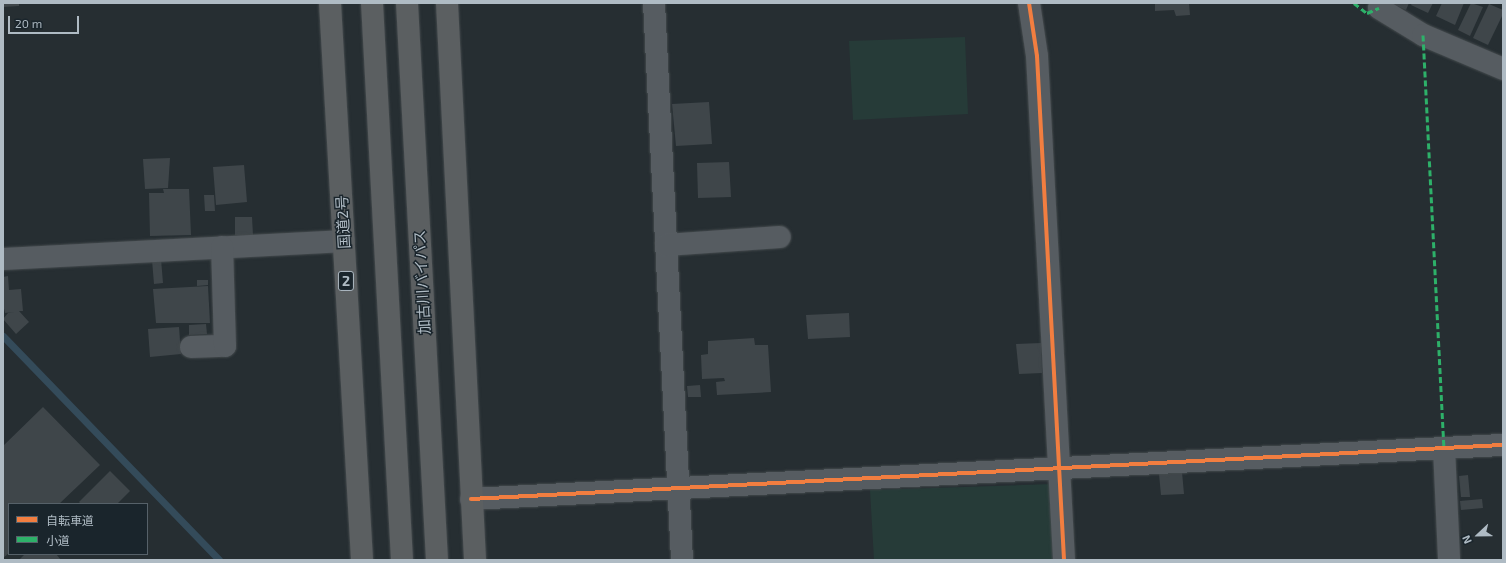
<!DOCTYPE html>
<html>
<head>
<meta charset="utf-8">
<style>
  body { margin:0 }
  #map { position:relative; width:1506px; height:563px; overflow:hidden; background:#262e32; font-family:"Exo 2","Noto Sans JP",sans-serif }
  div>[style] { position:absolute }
  .green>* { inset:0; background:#263b38 }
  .stream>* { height:7px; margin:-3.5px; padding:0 3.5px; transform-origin:3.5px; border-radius:3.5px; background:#344b5a }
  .building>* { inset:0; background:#3f464a }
  .roads { filter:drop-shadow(0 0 1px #444a4d) drop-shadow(0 0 1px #444a4d) }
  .minor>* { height:22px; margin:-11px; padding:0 11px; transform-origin:11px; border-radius:11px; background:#565c61 }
  .highway>* { height:22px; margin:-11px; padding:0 11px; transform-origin:11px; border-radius:11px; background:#5b5f61 }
  .quiet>* { height:3px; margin-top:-1.5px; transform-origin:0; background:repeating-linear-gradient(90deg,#2db169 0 6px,transparent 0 9px) }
  .cycleway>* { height:4px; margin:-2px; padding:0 2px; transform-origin:2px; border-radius:2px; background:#f27e40 }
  span { translate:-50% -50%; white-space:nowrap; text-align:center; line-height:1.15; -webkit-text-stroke:3px #1a252c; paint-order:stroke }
  .shield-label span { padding:1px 3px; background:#1a252c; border:1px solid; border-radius:3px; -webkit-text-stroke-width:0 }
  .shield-label { font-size:14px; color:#afbbc4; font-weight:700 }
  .street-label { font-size:15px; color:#afbbc4 }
  .frame { position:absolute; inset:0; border:4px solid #afbbc4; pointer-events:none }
  .legend { position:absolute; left:8px; top:503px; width:140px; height:52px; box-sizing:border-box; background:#1a252c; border:1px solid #566169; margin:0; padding:5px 7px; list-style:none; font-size:12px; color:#afbbc4 }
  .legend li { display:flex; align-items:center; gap:8px; height:20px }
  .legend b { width:20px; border:1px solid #566169 }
  .north { position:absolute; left:1458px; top:515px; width:40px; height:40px; -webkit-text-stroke:3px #1a252c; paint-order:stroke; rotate:248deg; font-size:11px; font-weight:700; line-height:16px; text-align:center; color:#afbbc4 }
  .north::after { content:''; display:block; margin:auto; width:14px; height:18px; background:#afbbc4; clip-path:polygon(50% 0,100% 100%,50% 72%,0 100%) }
  .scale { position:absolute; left:8px; top:16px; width:71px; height:18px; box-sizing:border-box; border:2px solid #afbbc4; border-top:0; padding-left:5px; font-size:12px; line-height:14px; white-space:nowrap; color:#afbbc4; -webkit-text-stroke:3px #1a252c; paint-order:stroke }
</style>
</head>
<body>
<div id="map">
  <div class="green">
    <div style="clip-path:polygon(965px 37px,968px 114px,853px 120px,849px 41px)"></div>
    <div style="clip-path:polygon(1053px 484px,1056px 560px,874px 560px,870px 490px)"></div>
  </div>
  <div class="stream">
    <div style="left:3px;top:336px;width:311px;rotate:46deg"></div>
  </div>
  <div class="building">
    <div style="clip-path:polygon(3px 3px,19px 3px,19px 6px,3px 7px)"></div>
    <div style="clip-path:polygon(1155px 3px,1189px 3px,1190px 15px,1176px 16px,1174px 10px,1155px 11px)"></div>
    <div style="clip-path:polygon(1391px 3px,1409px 3px,1406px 10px)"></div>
    <div style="clip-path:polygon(1412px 3px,1433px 3px,1428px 13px,1411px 5px)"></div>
    <div style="clip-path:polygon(1442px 3px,1464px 3px,1455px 25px,1436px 16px)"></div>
    <div style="clip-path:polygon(1471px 3px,1483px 7px,1470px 36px,1458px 30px)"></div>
    <div style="clip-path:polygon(1489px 4px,1503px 10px,1503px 14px,1488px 45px,1473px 38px)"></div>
    <div style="clip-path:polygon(709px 102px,712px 144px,676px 146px,672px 104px)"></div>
    <div style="clip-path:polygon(170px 158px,168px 188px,145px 189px,143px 159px)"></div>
    <div style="clip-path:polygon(729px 162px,731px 197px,698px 198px,697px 163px)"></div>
    <div style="clip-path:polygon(244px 165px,247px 202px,216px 205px,213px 167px)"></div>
    <div style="clip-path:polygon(163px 189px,189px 189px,191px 235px,150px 236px,149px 193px,164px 193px)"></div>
    <div style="clip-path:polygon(204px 195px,214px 195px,215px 211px,205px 211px)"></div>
    <div style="clip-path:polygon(235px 217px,252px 217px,253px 235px,235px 235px)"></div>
    <div style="clip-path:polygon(161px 259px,163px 283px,154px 284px,152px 260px)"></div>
    <div style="clip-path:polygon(8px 276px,9px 290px,21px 289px,23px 311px,19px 311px,29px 322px,16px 334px,3px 319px,8px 313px,14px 312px,5px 313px,3px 304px,3px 277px)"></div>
    <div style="clip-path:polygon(197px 280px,208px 280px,208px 285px,197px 286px)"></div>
    <div style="clip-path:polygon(208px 286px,210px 323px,156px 323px,153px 289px)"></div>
    <div style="clip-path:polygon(849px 313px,850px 337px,808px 339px,806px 315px)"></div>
    <div style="clip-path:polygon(206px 324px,207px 334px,189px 335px,189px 325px)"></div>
    <div style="clip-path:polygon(179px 327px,181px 354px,150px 357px,148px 329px)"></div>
    <div style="clip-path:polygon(754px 338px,755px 345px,768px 345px,771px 392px,717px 395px,716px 382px,725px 381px,724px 378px,702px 379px,701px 355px,708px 354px,708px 341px)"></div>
    <div style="clip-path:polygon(1041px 343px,1042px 373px,1019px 374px,1016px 344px)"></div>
    <div style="clip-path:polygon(700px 385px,701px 397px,688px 397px,687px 386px)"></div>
    <div style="clip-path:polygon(43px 407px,100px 465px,59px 504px,9px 504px,9px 553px,3px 558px,3px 446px)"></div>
    <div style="clip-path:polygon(110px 471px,130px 491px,117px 504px,81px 504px,79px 502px)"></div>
    <div style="clip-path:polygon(1182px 472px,1184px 494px,1161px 495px,1159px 474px)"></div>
    <div style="clip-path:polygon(1468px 475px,1470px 497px,1461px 497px,1459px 476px)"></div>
    <div style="clip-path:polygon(1482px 499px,1483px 508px,1461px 510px,1460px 501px)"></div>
    <div style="clip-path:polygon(25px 554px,56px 554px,61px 560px,19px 560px)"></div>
  </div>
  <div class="roads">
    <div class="minor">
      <div style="left:654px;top:3px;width:558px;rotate:87.12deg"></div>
      <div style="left:1029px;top:3px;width:54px;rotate:81.4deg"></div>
      <div style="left:1037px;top:56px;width:505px;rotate:86.93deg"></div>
      <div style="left:1381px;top:3px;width:5px;rotate:112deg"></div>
      <div style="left:1379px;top:8px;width:52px;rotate:31.5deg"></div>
      <div style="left:1423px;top:35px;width:87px;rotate:23deg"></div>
      <div style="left:666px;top:245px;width:114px;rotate:-4deg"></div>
      <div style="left:3px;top:259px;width:341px;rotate:-3deg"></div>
      <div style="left:191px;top:347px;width:34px;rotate:-2deg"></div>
      <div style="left:225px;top:346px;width:99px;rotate:-91.7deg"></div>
      <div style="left:1444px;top:448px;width:112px;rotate:87.4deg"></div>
      <div style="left:471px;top:499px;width:1033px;rotate:-3deg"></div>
    </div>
    <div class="highway">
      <div style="left:330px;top:3px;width:558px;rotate:86.71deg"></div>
      <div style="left:372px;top:3px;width:558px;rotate:86.92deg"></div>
      <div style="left:407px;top:3px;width:558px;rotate:86.92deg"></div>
      <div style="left:447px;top:3px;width:558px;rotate:87.12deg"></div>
    </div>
  </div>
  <div class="quiet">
    <div style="left:1354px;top:3px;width:16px;rotate:38deg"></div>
    <div style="left:1367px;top:13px;width:13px;rotate:-23deg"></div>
    <div style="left:1423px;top:35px;width:414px;rotate:87.1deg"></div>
  </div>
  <div class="cycleway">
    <div style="left:1029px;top:3px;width:54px;rotate:81.4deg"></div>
    <div style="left:1037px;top:56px;width:505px;rotate:86.93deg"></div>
    <div style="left:471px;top:499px;width:1033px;rotate:-3deg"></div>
  </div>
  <div class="shield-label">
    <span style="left:346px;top:281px">2</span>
  </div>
  <div class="street-label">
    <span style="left:343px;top:222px;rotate:-93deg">国道2号</span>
    <span style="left:422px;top:282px;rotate:-93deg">加古川バイパス</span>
  </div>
  <div class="frame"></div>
  <ul class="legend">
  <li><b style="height:5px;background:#f27e40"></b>自転車道</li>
  <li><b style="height:5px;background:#2db169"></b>小道</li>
  </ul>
  <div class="north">N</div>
  <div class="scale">20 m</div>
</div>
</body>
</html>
